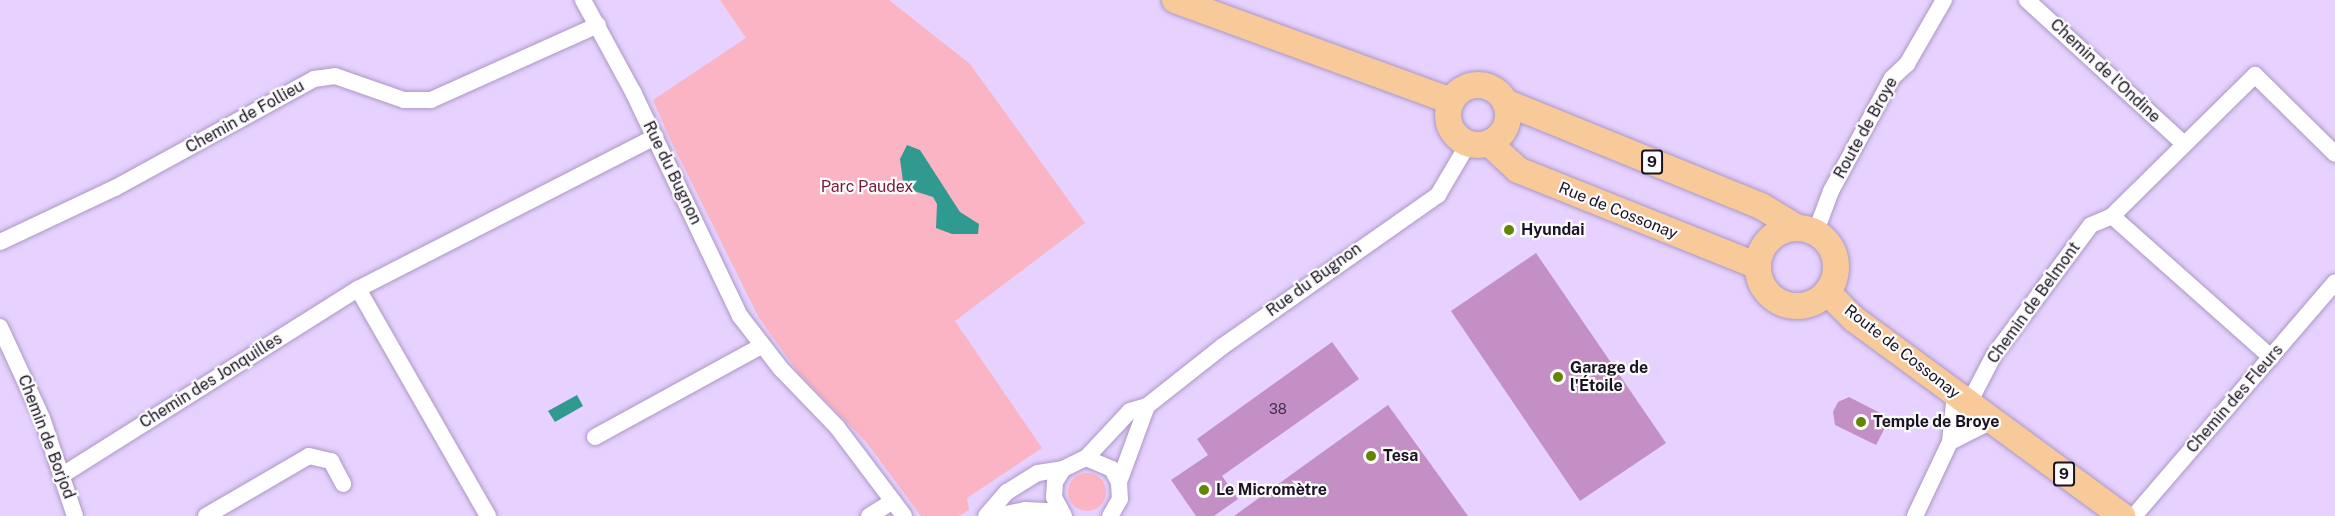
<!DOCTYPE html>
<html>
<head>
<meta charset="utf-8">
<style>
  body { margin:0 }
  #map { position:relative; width:2335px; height:516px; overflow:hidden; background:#e6d1ff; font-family:"Public Sans",sans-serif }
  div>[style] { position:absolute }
  .green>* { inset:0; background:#fbb4c3 }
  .round { border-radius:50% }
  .water>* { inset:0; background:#309a90 }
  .building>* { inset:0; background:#c38fc5 }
  .roads { filter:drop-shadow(0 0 2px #ab98c3) drop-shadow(0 0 2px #ab98c3) }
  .minor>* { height:16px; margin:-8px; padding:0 8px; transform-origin:8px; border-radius:8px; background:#fff }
  .primary>* { height:26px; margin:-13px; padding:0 13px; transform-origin:13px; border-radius:13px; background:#f8ca9a }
  .primary>.ring { margin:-13px; padding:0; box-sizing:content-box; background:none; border:26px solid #f8ca9a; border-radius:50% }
  .dots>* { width:16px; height:16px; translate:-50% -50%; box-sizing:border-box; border:3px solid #fcfcfc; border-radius:50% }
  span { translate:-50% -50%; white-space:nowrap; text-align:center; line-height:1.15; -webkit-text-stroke:4.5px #fcfcfc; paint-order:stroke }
  .number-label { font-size:14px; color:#45324c }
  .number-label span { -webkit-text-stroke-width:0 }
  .shield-label span { padding:2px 4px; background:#fcfcfc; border:2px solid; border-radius:4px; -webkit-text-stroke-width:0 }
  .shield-label { font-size:15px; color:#1b1323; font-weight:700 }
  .street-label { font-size:16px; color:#1b1323 }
  .park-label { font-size:16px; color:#751a38 }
  .poi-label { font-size:16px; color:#1b1323; font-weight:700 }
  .left { translate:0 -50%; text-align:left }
</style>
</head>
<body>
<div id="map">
  <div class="green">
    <div style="clip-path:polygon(720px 0,889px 0,970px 64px,1085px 223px,955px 321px,1042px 448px,967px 498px,969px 510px,959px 516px,921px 516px,867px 443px,798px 372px,759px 318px,671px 141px,653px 100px,746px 38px)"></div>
    <div class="round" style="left:1068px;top:473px;width:38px;height:38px"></div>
  </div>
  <div class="water">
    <div style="clip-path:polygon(907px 145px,920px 150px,960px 212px,979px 224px,978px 234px,952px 234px,936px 228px,937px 204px,933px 197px,908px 189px,903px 182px,900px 159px)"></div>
    <div style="clip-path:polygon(577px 395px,583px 406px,555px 422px,548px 411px)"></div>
  </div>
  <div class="building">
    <div style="clip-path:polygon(1536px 253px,1666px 443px,1580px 501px,1451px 311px)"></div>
    <div style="clip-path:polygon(1332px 342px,1359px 379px,1222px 476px,1238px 499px,1214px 516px,1196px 516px,1171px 480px,1208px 455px,1197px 439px)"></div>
    <div style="clip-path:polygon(1849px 397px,1890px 418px,1876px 445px,1835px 425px,1833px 412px,1838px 402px)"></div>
    <div style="clip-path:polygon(1388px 405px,1468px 516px,1234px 516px)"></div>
  </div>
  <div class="roads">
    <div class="minor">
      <div style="left:583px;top:0;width:105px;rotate:61.5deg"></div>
      <div style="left:633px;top:92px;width:248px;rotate:64.5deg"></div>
      <div style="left:740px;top:316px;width:67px;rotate:52.3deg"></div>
      <div style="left:781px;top:369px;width:81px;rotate:46deg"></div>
      <div style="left:837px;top:427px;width:111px;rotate:53deg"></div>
      <div style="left:2027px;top:0;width:210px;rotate:42.5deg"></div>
      <div style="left:2112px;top:216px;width:213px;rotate:41.6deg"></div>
      <div style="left:1816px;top:231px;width:43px;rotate:-69.4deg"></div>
      <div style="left:1831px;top:191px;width:128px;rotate:-61.6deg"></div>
      <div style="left:1892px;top:78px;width:21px;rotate:-43deg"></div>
      <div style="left:1907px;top:64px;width:74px;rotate:-60deg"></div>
      <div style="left:0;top:242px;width:127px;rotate:-25.2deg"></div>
      <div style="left:115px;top:188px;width:227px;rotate:-28.7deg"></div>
      <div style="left:314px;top:79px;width:21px;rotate:-8deg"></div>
      <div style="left:335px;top:76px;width:73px;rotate:19.2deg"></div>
      <div style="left:404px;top:100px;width:27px"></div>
      <div style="left:431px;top:100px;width:183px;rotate:-24.2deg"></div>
      <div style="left:358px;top:289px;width:262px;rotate:60.2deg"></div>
      <div style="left:0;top:327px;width:100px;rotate:65.2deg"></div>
      <div style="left:42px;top:418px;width:103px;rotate:71.4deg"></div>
      <div style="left:1969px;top:403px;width:54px;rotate:-62.5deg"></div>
      <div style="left:1994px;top:355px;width:162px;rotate:-53.3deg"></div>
      <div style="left:2091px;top:225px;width:23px;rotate:-23deg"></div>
      <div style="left:2112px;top:216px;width:201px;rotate:-44.6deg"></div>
      <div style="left:2255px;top:75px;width:112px;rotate:44.6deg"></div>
      <div style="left:595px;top:437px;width:189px;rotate:-28.7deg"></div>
      <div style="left:1950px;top:442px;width:47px;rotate:-26.6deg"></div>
      <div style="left:1086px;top:458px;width:64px;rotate:-46.9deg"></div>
      <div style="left:1130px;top:411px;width:18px;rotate:-16deg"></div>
      <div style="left:1147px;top:406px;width:97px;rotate:-38.3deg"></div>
      <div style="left:1223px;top:346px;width:263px;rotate:-35.1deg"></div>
      <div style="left:1438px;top:195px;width:59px;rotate:-59.5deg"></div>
      <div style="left:64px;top:474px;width:347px;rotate:-32.2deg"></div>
      <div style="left:358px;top:289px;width:334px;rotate:-27.1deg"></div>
      <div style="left:1119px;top:482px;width:81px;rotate:-69.8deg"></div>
      <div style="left:206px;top:516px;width:119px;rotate:-30.2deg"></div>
      <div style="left:309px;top:456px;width:23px;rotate:13deg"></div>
      <div style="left:331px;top:461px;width:26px;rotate:62deg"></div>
      <div style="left:869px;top:516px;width:28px;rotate:-32deg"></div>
      <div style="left:986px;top:516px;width:32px;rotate:-49deg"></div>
      <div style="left:1007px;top:492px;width:36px;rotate:-32deg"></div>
      <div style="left:1038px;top:473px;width:25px;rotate:-9deg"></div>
      <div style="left:995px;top:516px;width:31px;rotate:-11deg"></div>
      <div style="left:1025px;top:510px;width:35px;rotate:3deg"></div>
      <div style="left:1064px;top:516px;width:21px;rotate:-118deg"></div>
      <div style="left:1054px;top:497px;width:15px;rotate:-86deg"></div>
      <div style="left:1055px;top:482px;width:15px;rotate:-58deg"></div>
      <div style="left:1063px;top:469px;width:25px;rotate:-26deg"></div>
      <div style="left:1086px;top:458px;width:28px;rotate:23deg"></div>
      <div style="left:1112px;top:469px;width:15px;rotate:62deg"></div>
      <div style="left:1119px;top:482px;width:17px;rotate:87deg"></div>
      <div style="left:1120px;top:499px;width:20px;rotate:120deg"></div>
      <div style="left:1915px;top:516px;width:82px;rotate:-64.7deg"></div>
      <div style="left:1950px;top:442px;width:48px;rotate:-84.1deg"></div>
      <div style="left:2134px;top:516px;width:308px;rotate:-49.3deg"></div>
    </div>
    <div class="primary">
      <div style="left:1175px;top:0;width:294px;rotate:20.1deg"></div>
      <div class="ring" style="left:1448px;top:85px;width:34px;height:34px"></div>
      <div style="left:1505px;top:102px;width:276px;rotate:22.1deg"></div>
      <div style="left:1761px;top:206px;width:41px;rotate:31deg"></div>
      <div style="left:1489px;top:143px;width:40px;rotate:43deg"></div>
      <div style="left:1518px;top:170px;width:256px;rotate:21.8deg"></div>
      <div class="ring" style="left:1758px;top:228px;width:52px;height:52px"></div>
      <div style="left:1828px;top:293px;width:37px;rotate:45deg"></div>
      <div style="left:1854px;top:319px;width:333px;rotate:36.3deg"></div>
    </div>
  </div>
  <div class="dots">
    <div style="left:1509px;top:230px;background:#638500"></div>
    <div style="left:1558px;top:377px;background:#638500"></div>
    <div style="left:1861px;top:422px;background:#638500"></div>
    <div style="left:1371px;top:456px;background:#638500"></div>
    <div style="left:1204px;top:490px;background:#638500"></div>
  </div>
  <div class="number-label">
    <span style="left:1278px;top:409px">38</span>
  </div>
  <div class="shield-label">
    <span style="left:1652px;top:162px">9</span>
    <span style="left:2064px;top:474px">9</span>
  </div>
  <div class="street-label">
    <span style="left:2105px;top:71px;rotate:43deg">Chemin de l'Ondine</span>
    <span style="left:245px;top:117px;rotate:-29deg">Chemin de Follieu</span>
    <span style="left:1866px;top:128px;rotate:-61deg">Route de Broye</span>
    <span style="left:672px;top:173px;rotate:64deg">Rue du Bugnon</span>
    <span style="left:1618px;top:211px;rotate:22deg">Rue de Cossonay</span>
    <span style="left:1314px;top:280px;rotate:-36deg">Rue du Bugnon</span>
    <span style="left:2034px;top:303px;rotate:-54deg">Chemin de Belmont</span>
    <span style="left:1902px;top:352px;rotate:38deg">Route de Cossonay</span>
    <span style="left:211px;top:381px;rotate:-32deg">Chemin des Jonquilles</span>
    <span style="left:2235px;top:399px;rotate:-49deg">Chemin des Fleurs</span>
    <span style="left:46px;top:437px;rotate:69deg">Chemin de Borjod</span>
  </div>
  <div class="park-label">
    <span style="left:867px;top:187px">Parc Paudex</span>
  </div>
  <div class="poi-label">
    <span class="left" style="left:1521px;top:230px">Hyundai</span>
    <span class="left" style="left:1570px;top:377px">Garage de<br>l'Étoile</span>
    <span class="left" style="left:1873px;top:422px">Temple de Broye</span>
    <span class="left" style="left:1383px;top:456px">Tesa</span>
    <span class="left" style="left:1216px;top:490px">Le Micromètre</span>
  </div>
</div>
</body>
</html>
